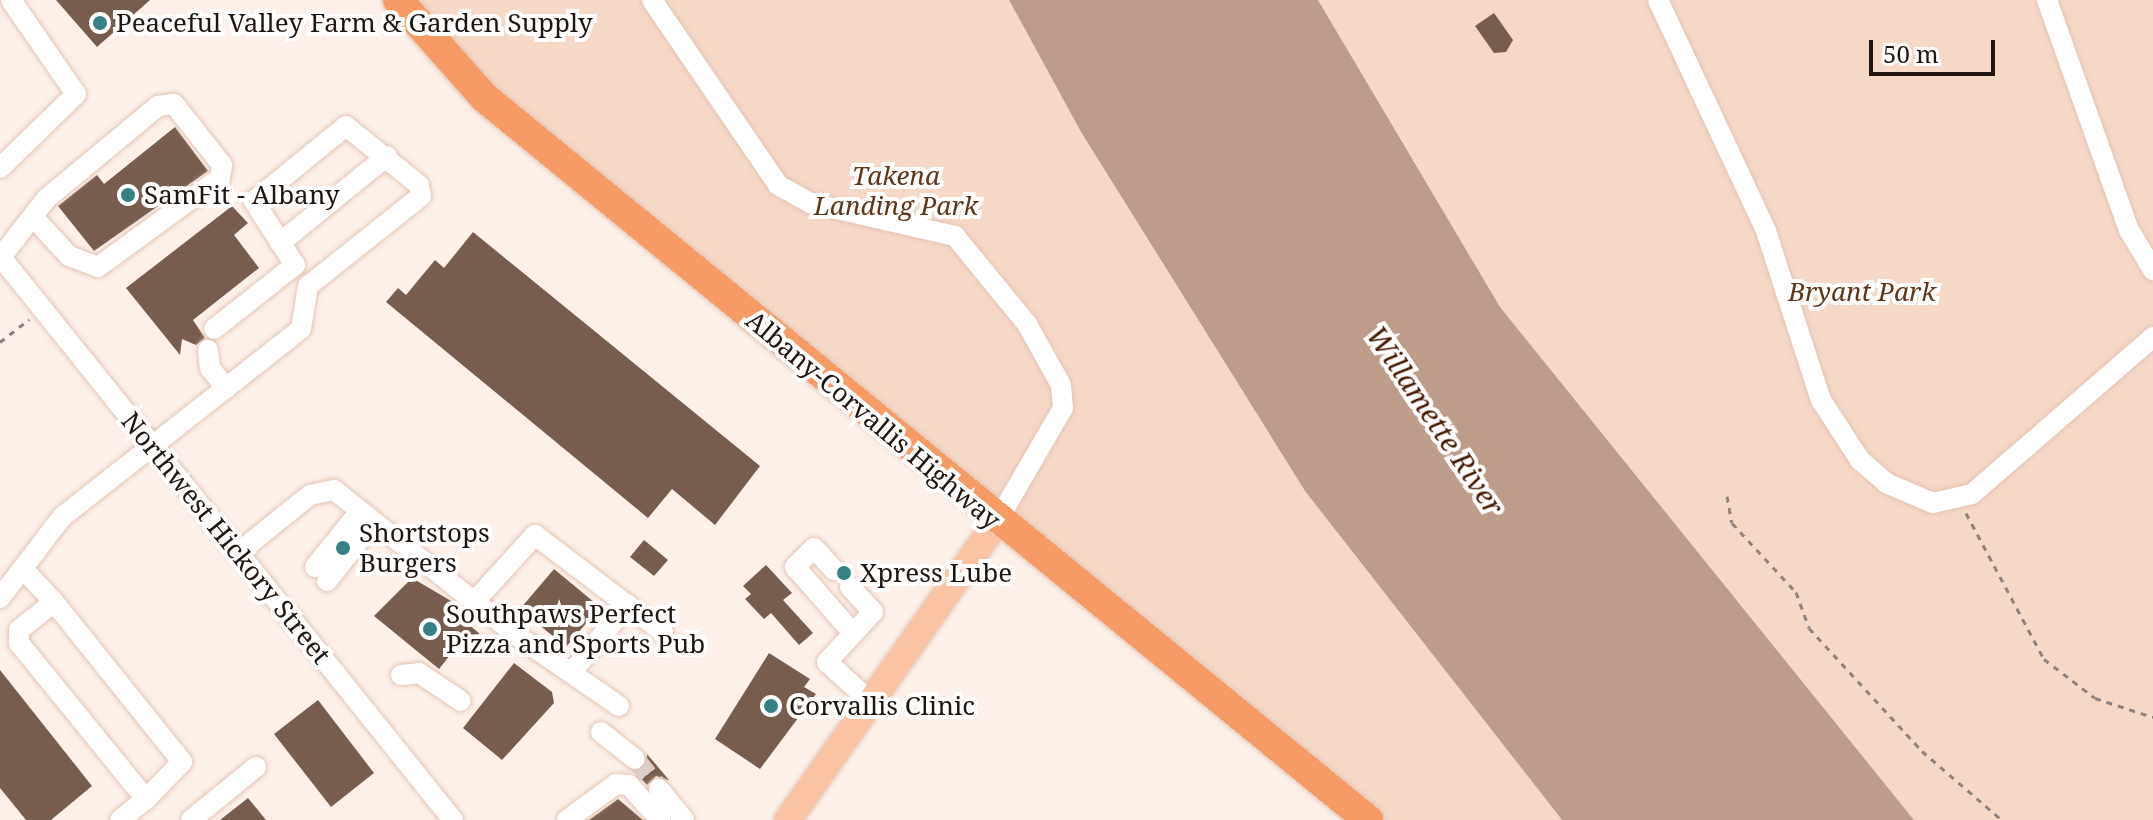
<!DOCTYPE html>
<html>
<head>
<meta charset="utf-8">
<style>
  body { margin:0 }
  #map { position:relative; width:2153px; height:820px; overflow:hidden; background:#fdf0e9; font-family:"Noto Serif",serif }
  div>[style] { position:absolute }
  .green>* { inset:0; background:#f6d8c7 }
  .water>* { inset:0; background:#be9c8a }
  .building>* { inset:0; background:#785d4e }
  .minor-tunnel>* { height:20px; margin-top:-10px; transform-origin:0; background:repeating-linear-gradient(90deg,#dccfc8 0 20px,transparent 0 30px) }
  .path>* { height:3px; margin-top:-1.5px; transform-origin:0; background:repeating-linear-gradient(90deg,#8e827c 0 6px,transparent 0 12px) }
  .roads { filter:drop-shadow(0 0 2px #e3c4b3) drop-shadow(0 0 2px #e3c4b3) }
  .minor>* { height:20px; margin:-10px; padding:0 10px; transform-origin:10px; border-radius:10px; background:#fff }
  .major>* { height:26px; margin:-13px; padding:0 13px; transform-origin:13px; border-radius:13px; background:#fac3a3 }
  .highway>* { height:30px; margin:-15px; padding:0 15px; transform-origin:15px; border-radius:15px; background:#f69b66 }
  .dots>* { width:22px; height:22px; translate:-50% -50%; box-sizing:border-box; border:4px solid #fff; border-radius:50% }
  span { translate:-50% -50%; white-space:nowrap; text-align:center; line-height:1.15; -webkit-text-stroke:8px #fff; paint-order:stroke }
  .poi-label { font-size:26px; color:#20150f }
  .left { translate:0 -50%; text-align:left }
  .park-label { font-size:26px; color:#633518; font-style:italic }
  .street-label { font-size:26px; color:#20150f }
  .water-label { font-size:28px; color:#461a00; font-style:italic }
  .scale { position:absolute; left:1869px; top:40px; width:126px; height:36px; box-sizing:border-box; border:4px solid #20150f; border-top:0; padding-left:10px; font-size:24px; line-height:28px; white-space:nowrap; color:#20150f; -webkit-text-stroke:6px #fff; paint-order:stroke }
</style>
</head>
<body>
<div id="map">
  <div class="green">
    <div style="clip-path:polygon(401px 0,1009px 0,1081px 132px,1305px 491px,1562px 820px,1386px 820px,1042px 535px,485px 98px)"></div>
    <div style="clip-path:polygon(1318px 0,2153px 0,2153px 820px,1914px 820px,1500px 307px)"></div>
  </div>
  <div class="water">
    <div style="clip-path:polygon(1009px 0,1318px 0,1500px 307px,1914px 820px,1562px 820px,1305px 491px,1081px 132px)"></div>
  </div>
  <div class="building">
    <div style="clip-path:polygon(56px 0,150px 0,97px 47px)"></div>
    <div style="clip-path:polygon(1494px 13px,1513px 40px,1506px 52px,1494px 53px,1475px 26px)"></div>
    <div style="clip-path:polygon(175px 127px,208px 171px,94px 251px,58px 206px,97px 175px,104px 184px)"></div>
    <div style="clip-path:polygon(232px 206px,248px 223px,234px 235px,259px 268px,193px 320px,205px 338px,196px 345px,182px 339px,180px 355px,126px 288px)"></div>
    <div style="clip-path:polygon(473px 232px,760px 466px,715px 525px,672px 489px,648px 518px,386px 302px,398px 288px,406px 295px,435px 260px,444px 268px)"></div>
    <div style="clip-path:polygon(644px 540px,668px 560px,654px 576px,630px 557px)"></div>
    <div style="clip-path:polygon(766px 565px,792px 593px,783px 600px,813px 633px,799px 645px,771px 613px,764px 619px,745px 599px,751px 594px,743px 586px)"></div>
    <div style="clip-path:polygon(554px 569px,600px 607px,566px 647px,520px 609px)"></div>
    <div style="clip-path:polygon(412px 578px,458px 605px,454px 612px,480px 634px,466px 635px,439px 669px,374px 616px)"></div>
    <div style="clip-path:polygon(769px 653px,810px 679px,804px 687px,816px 694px,760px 769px,715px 739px)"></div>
    <div style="clip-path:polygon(514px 663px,552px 692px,554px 703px,502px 760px,463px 728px)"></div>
    <div style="clip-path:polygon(0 670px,92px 786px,51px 820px,26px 820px,0 788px)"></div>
    <div style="clip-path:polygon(318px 700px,374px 773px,331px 807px,274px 734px)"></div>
    <div style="clip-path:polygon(647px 754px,669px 780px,668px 780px,656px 776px,647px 785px,635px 772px,646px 766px)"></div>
    <div style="clip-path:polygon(248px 798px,266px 820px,220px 820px)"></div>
    <div style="clip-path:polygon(618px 799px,643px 820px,589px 820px)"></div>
  </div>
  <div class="minor-tunnel">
    <div style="left:635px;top:759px;width:38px;rotate:51deg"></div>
  </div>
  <div class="path">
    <div style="left:0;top:342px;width:37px;rotate:-38deg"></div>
    <div style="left:1727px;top:496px;width:27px;rotate:80deg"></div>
    <div style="left:1732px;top:523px;width:94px;rotate:47.2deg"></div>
    <div style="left:1796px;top:592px;width:38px;rotate:70deg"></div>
    <div style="left:1809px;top:628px;width:167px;rotate:47.4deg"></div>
    <div style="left:1922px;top:751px;width:106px;rotate:40.8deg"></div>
    <div style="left:1966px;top:513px;width:166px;rotate:61.9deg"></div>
    <div style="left:2044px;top:659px;width:64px;rotate:37.4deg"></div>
    <div style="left:2095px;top:698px;width:61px;rotate:18.1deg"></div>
  </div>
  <div class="roads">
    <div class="minor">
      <div style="left:652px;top:0;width:224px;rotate:55.7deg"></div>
      <div style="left:778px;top:185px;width:37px;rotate:29deg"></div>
      <div style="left:810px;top:203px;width:149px;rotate:12.8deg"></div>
      <div style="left:955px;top:236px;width:114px;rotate:50.7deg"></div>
      <div style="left:1027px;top:324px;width:70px;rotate:60.9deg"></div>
      <div style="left:1061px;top:385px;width:23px;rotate:85deg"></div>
      <div style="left:1063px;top:408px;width:133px;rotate:120.2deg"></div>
      <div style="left:1658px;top:0;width:255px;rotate:64.9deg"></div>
      <div style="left:1766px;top:231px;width:178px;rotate:72deg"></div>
      <div style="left:1821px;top:400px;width:72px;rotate:57deg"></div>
      <div style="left:1860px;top:460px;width:35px;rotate:41deg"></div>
      <div style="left:1886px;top:483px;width:51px;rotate:23.1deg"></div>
      <div style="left:1933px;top:503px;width:40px;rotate:-13deg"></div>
      <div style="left:1972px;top:494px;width:240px;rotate:-40.9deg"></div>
      <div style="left:2047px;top:0;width:244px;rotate:70.4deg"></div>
      <div style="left:2129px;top:230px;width:47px;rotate:59deg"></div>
      <div style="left:0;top:168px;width:106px;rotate:-44.2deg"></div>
      <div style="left:76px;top:94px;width:114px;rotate:-124.7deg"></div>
      <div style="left:280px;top:243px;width:138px;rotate:-39.1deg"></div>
      <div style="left:0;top:256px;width:723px;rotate:51.23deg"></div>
      <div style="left:1px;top:257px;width:73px;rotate:-52.2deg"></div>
      <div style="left:46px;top:199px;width:146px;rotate:-39.7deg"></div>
      <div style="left:158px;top:106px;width:16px;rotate:-7deg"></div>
      <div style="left:174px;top:104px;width:78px;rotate:51.8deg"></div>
      <div style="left:222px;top:165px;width:13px;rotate:99deg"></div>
      <div style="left:220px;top:178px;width:151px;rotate:143.9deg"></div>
      <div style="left:98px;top:267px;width:31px;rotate:-159deg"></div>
      <div style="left:69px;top:256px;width:52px;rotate:-132.6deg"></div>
      <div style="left:208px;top:350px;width:18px;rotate:84deg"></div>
      <div style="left:210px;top:368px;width:26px;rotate:51deg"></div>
      <div style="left:238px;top:553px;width:92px;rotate:-38.9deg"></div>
      <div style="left:310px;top:495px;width:25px;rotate:-12deg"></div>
      <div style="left:334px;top:490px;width:233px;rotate:38.5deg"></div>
      <div style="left:516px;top:635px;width:125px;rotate:34.6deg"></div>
      <div style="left:315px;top:567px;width:72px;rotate:-51.2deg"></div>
      <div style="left:834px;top:570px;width:30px;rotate:-132deg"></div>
      <div style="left:814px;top:548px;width:27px;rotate:135deg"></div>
      <div style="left:795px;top:567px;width:88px;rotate:48.7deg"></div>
      <div style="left:26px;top:572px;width:41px;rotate:47deg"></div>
      <div style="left:54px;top:602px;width:45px;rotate:141.3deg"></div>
      <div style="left:19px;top:630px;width:13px;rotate:90deg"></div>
      <div style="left:19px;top:643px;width:201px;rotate:50.9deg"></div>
      <div style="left:146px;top:799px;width:33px;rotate:141deg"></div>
      <div style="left:327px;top:581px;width:75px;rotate:-51.5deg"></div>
      <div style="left:850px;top:587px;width:34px;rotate:47deg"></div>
      <div style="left:873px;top:612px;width:68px;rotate:132.6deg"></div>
      <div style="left:827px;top:662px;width:61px;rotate:42.3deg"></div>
      <div style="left:0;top:598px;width:102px;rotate:-52.6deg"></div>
      <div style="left:62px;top:517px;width:304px;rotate:-38.2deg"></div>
      <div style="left:301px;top:329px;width:44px;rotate:-80.8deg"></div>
      <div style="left:308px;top:286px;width:144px;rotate:-38.5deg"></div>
      <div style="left:421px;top:196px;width:11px;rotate:-100deg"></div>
      <div style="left:419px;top:185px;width:94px;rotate:-141.1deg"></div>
      <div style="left:346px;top:126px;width:119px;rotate:140.8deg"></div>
      <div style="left:254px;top:201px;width:76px;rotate:57.4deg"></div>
      <div style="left:295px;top:265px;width:103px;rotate:141.7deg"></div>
      <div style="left:54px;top:602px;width:205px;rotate:51.3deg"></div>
      <div style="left:182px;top:762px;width:52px;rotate:134.2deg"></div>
      <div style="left:474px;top:602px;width:91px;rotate:-47.7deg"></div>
      <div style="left:535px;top:535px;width:161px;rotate:37.2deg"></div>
      <div style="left:571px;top:673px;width:89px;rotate:-50.4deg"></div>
      <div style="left:401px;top:675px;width:18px;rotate:-6deg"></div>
      <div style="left:419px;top:673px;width:50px;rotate:33.7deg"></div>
      <div style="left:601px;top:732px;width:43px;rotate:38.5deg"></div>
      <div style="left:659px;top:789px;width:40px;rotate:51deg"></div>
      <div style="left:191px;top:820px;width:84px;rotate:-39.2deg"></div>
      <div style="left:567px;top:820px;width:61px;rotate:-36.3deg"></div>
      <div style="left:616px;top:784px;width:13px;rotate:4deg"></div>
      <div style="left:629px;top:785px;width:47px;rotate:48.5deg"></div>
    </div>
    <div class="major">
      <div style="left:788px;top:820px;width:363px;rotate:-55deg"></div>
    </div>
    <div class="highway">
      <div style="left:398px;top:0;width:131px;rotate:48.4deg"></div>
      <div style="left:485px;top:98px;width:1141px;rotate:39.27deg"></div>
    </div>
  </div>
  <div class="dots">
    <div style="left:100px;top:23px;background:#378084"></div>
    <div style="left:128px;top:195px;background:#378084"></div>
    <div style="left:343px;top:548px;background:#378084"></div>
    <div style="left:844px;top:573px;background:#378084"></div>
    <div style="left:430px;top:629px;background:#378084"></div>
    <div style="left:771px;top:706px;background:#378084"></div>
  </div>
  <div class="poi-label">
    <span class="left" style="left:116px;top:23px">Peaceful Valley Farm &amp; Garden Supply</span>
    <span class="left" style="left:144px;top:195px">SamFit - Albany</span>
    <span class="left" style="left:359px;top:548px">Shortstops<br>Burgers</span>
    <span class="left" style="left:860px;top:573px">Xpress Lube</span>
    <span class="left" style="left:446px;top:629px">Southpaws Perfect<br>Pizza and Sports Pub</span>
    <span class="left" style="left:789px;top:706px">Corvallis Clinic</span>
  </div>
  <div class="park-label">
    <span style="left:896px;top:191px">Takena<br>Landing Park</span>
    <span style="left:1862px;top:292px">Bryant Park</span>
  </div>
  <div class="street-label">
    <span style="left:873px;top:420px;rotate:40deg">Albany-Corvallis Highway</span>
    <span style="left:226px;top:538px;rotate:51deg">Northwest Hickory Street</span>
  </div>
  <div class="water-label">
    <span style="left:1436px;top:420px;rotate:56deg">Willamette River</span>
  </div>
  <div class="scale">50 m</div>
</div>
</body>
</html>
